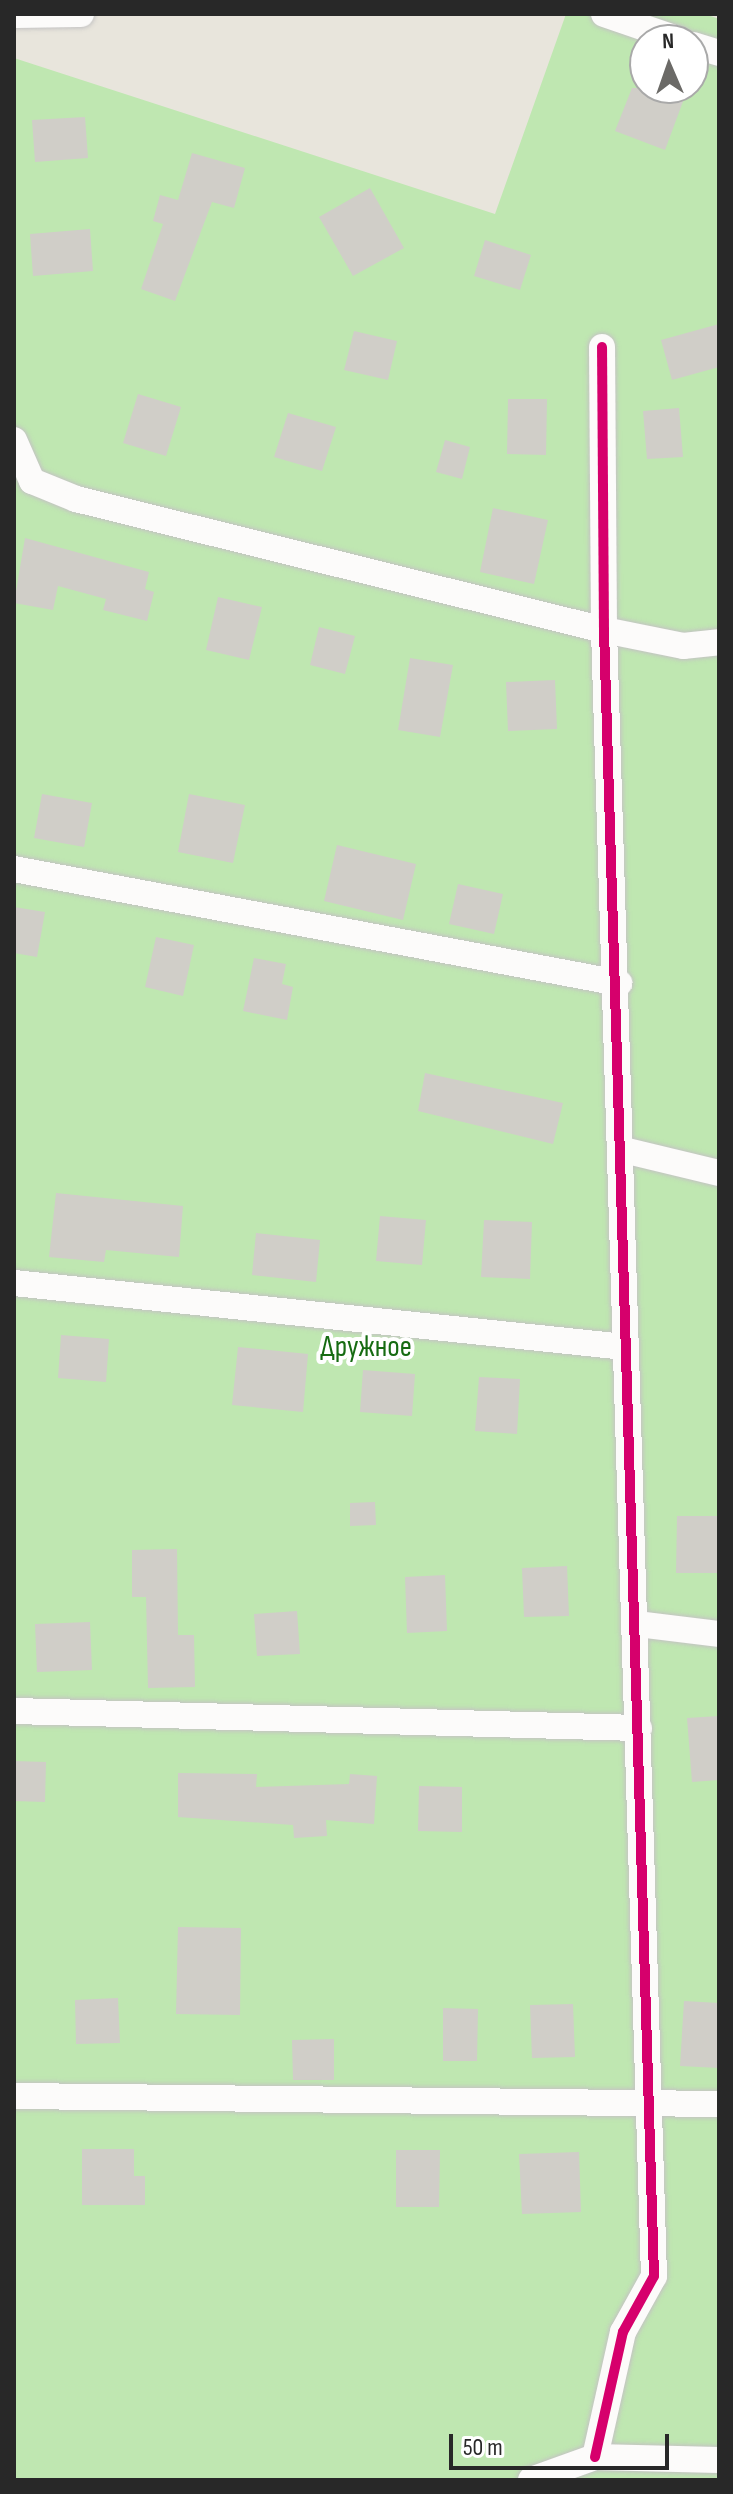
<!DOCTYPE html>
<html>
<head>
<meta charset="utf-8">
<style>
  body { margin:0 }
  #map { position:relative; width:733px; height:2494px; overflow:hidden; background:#e8e5dc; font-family:"Sofia Sans Condensed",sans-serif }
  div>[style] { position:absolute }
  .green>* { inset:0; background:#bfe7b1 }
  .building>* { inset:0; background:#d0cec8 }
  .roads { filter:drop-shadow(0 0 2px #c4c3c3) drop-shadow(0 0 2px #c4c3c3) }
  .street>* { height:26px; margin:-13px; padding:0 13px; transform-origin:13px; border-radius:13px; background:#fcfbfa }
  .cycleway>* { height:10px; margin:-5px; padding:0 5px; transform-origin:5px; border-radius:5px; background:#d6006c }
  span { translate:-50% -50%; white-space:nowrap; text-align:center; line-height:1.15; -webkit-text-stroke:8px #fff; paint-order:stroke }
  .park-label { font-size:30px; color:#166b12 }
  .frame { position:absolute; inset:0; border:16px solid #282828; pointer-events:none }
  .north { position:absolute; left:629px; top:24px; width:80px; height:80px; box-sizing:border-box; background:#fff; border:2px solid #a9a9a9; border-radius:50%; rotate:358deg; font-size:22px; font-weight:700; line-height:32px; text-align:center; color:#282828 }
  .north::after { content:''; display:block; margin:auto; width:28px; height:36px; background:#6b6a67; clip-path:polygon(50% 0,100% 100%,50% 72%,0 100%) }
  .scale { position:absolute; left:449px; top:2434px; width:220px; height:36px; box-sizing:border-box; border:4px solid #282828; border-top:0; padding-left:10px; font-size:24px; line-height:28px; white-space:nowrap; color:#282828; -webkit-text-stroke:6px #fff; paint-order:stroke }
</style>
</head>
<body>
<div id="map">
  <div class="green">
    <div style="clip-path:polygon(evenodd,566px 14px,705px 14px,719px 19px,719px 2480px,14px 2480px,14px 58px,495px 214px,566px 14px,645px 40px,693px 40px,693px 88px,645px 88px,645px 40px)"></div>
  </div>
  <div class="building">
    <div style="clip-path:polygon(632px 88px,688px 88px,665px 150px,615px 131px)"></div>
    <div style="clip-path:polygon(85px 117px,88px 158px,35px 162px,32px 120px)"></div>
    <div style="clip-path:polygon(192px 153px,245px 168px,234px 208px,212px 202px,175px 301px,141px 289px,163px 224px,153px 221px,160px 195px,178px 200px)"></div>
    <div style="clip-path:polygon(370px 188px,404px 248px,353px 276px,319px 217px)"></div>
    <div style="clip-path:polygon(90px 229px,93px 271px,33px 276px,30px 234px)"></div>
    <div style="clip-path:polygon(485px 240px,531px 255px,520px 290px,474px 276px)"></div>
    <div style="clip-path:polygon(719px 324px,719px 367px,672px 380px,661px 340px)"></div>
    <div style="clip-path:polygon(354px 331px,397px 341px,388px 380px,344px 370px)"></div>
    <div style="clip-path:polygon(138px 394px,181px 407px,166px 456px,123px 443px)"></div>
    <div style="clip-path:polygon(508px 399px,547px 399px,546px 455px,507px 454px)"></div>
    <div style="clip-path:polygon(679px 408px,683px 457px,647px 459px,643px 411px)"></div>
    <div style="clip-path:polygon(288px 413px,336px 427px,322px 471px,274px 457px)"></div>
    <div style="clip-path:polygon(445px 440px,470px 447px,462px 479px,436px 472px)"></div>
    <div style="clip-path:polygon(493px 508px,548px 520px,534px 584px,480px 572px)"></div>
    <div style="clip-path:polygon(25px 538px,149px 572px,145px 589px,154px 592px,147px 621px,103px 610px,106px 599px,58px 586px,53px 610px,14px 603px)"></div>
    <div style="clip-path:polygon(218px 597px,262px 607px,249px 660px,206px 650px)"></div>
    <div style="clip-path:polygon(319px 627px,355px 636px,345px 674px,310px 665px)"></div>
    <div style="clip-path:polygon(410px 658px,453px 665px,440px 737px,398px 730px)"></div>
    <div style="clip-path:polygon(555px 680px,557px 729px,508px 731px,506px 682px)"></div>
    <div style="clip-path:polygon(42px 794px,92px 803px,84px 847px,34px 838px)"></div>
    <div style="clip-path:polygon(189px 794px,245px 805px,233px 863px,178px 852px)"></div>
    <div style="clip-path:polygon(337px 845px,416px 864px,403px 920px,324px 901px)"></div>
    <div style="clip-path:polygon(458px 884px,503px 894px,494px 934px,449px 924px)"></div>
    <div style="clip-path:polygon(14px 907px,45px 912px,37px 957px,14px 953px)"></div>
    <div style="clip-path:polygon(156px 937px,194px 945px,183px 996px,145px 987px)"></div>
    <div style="clip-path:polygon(254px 958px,286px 964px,282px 984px,293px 987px,287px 1020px,243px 1011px)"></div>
    <div style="clip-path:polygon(425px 1073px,563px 1103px,553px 1144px,418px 1111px)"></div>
    <div style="clip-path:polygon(56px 1193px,183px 1206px,179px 1257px,106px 1250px,104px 1262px,49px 1257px)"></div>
    <div style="clip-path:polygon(380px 1216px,426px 1220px,422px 1265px,376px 1261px)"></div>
    <div style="clip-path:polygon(484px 1220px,532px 1222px,530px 1279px,481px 1277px)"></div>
    <div style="clip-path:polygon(256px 1233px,320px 1240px,316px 1282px,252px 1275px)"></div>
    <div style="clip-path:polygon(61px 1335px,109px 1339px,106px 1382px,58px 1378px)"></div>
    <div style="clip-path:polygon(238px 1347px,308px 1354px,303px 1412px,232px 1405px)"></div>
    <div style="clip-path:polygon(363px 1370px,415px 1374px,412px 1416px,360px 1412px)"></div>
    <div style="clip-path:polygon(479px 1377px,520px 1379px,517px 1434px,475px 1431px)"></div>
    <div style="clip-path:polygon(375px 1502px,376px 1525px,350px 1526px,350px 1503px)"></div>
    <div style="clip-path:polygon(677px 1516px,719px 1516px,719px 1573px,676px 1573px)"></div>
    <div style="clip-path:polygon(177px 1549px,178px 1635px,194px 1635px,195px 1687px,148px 1688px,146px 1597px,132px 1597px,132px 1550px)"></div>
    <div style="clip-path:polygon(567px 1566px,569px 1616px,524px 1617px,522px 1568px)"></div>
    <div style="clip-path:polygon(445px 1575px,447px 1631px,407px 1633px,405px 1577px)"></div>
    <div style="clip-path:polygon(297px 1611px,300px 1654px,257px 1656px,254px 1614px)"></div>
    <div style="clip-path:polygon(90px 1622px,92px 1670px,37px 1672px,35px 1624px)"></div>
    <div style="clip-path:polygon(719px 1716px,719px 1780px,692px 1782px,687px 1718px)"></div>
    <div style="clip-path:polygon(14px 1761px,46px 1762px,45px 1802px,14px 1801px)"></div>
    <div style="clip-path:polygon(178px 1773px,257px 1774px,256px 1787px,349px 1784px,350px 1774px,377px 1776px,374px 1824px,326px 1820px,327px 1836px,294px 1838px,293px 1825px,178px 1817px)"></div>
    <div style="clip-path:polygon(419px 1786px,462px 1787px,462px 1832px,418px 1831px)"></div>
    <div style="clip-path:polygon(178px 1927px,241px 1928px,240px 2015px,176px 2014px)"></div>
    <div style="clip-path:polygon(118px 1998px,120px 2043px,76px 2044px,75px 2000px)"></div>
    <div style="clip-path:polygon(684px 2001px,719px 2003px,719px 2068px,680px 2066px)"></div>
    <div style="clip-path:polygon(573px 2004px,575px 2057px,532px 2058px,530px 2005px)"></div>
    <div style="clip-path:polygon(443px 2008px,478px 2009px,477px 2061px,443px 2061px)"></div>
    <div style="clip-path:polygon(334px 2039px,334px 2080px,293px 2080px,292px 2040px)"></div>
    <div style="clip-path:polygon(82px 2149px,134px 2149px,134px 2176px,145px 2176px,145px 2205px,82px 2205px)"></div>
    <div style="clip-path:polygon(396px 2150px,440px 2150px,439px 2207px,396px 2207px)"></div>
    <div style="clip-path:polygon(579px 2152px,581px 2212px,522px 2214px,519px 2154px)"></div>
  </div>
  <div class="roads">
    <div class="street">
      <div style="left:604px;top:14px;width:80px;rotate:18.9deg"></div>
      <div style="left:14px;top:15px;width:67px;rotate:-0.9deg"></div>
      <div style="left:693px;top:45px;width:27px;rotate:17deg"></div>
      <div style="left:14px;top:440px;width:45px;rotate:66.3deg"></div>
      <div style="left:32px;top:481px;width:48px;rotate:22.2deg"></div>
      <div style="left:76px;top:499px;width:544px;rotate:13.93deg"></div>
      <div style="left:604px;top:630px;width:81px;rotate:11.4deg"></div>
      <div style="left:683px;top:646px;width:36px;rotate:-6deg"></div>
      <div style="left:14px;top:869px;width:616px;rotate:10.67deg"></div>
      <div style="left:623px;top:1150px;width:99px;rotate:13.5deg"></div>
      <div style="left:14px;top:1283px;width:614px;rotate:5.98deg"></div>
      <div style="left:637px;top:1624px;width:83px;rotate:7deg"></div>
      <div style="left:14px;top:1711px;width:625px;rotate:1.56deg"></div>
      <div style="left:14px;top:2096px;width:705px;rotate:0.65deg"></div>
      <div style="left:595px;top:2457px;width:128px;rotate:-77.4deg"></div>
      <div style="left:623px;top:2332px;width:64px;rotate:-61deg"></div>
      <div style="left:654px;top:2276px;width:1647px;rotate:-91.74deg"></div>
      <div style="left:604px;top:630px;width:283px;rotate:-90.4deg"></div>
      <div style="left:531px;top:2480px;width:68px;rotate:-19.8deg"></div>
      <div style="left:595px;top:2457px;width:124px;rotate:1.4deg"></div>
    </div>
  </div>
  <div class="cycleway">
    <div style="left:595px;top:2457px;width:128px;rotate:-77.4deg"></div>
    <div style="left:623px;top:2332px;width:64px;rotate:-61deg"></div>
    <div style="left:654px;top:2276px;width:1647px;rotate:-91.74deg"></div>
    <div style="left:604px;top:630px;width:283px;rotate:-90.4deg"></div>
  </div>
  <div class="park-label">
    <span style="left:366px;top:1347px">Дружное</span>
  </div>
  <div class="frame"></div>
  <div class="north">N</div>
  <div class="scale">50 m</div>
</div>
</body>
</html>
